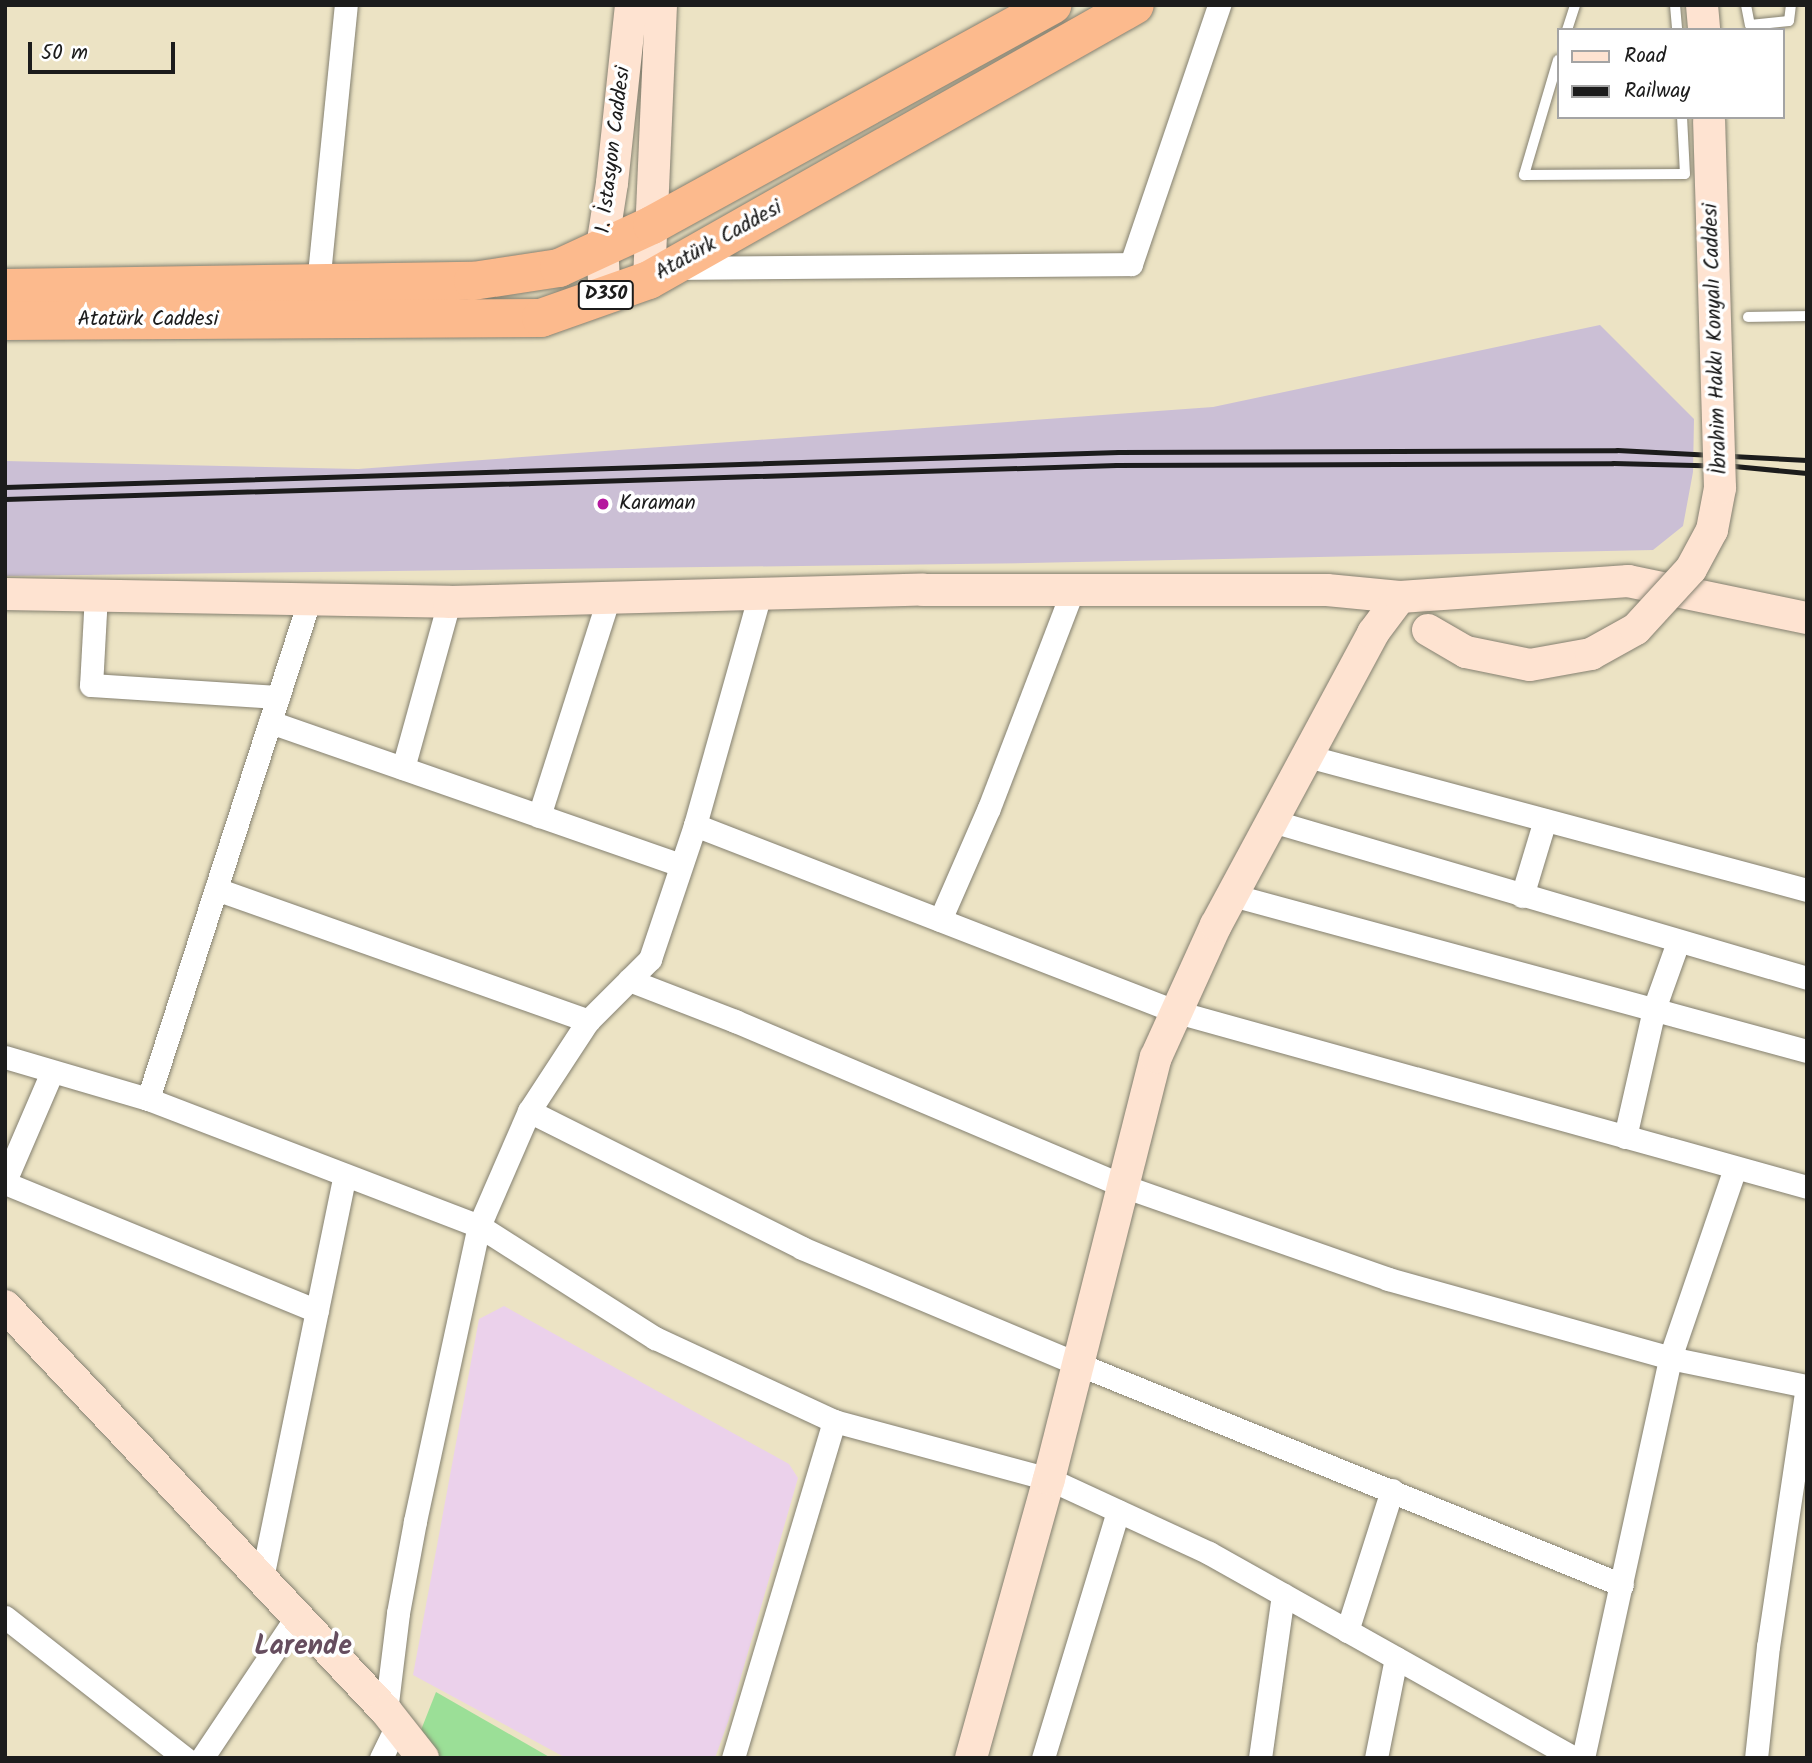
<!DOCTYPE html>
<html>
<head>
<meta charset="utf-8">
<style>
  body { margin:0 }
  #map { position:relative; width:1812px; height:1763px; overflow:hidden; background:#ece3c4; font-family:Kalam,sans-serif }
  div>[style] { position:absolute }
  .built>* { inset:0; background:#ebd1eb }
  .industrial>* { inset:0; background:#cbbfd5 }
  .green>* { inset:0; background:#9bdf97 }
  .roads { filter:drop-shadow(0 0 2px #848070) drop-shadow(0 0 2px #848070) }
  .lane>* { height:10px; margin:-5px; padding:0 5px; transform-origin:5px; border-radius:5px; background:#fff }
  .street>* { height:23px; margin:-11.5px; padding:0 11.5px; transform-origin:11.5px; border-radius:11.5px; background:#fff }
  .secondary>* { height:32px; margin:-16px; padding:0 16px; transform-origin:16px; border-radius:16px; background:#fee3d1 }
  .highway>* { height:38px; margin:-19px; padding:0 19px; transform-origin:19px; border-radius:19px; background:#fcba8d }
  .rail>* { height:5px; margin:-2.5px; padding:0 2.5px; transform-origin:2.5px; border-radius:2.5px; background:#1c1c1c }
  .bridges { filter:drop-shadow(0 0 2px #848070) drop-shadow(0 0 2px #848070) }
  .secondary-bridge>* { height:32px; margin:-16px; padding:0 16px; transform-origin:16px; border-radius:16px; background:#fee3d1 }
  .dots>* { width:19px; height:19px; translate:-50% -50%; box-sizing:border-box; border:4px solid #fff; border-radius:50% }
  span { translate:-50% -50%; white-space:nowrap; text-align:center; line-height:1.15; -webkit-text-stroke:7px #fff; paint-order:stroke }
  .shield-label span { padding:2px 5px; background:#fff; border:2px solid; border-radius:5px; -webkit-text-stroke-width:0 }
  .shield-label { font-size:19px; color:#1c1c1c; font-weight:700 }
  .street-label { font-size:21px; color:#1c1c1c }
  .poi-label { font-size:21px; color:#1c1c1c }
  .left { translate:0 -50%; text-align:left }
  .district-label { font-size:28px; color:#664e5f; font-weight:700 }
  .frame { position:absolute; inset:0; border:7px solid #1c1c1c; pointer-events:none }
  .legend { position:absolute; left:1557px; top:28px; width:228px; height:91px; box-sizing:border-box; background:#fff; border:2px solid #a4a4a4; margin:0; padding:9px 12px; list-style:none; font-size:21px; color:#1c1c1c }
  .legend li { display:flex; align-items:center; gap:14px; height:35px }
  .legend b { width:35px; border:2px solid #a4a4a4 }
  .scale { position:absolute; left:28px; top:42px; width:147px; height:32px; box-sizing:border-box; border:4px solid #1c1c1c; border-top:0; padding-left:9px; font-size:21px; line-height:24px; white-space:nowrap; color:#1c1c1c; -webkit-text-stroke:5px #fff; paint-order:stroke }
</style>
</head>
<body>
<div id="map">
  <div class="built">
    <div style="clip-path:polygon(504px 1306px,789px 1464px,798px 1478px,728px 1722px,715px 1758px,566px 1758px,413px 1675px,479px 1319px)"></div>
  </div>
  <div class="industrial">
    <div style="clip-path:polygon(1600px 325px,1694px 419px,1693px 472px,1683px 526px,1653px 550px,1028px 563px,5px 576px,5px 461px,358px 469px,1213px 407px)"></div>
  </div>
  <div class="green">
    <div style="clip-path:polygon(436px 1692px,551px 1758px,437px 1758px,419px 1735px)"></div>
  </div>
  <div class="roads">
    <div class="lane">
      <div style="left:1675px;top:5px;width:25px;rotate:85deg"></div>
      <div style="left:1746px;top:5px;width:20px;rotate:79deg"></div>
      <div style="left:1750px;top:25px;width:39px;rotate:-6deg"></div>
      <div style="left:1789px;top:21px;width:16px;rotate:-83deg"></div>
      <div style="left:1567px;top:30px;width:26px;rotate:-72deg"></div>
      <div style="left:1558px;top:60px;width:120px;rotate:106.5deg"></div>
      <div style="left:1524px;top:175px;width:161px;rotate:-0.4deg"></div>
      <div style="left:1685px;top:174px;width:57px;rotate:-93deg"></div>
      <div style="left:1748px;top:317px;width:59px;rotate:-1deg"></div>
    </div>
    <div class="street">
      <div style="left:680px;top:268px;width:451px;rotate:-0.5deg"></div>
      <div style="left:1131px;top:264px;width:274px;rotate:-71.2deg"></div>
      <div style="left:318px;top:284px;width:280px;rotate:-84.3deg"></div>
      <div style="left:96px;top:594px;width:91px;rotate:93.1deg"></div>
      <div style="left:91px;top:685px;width:187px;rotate:3.7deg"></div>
      <div style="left:270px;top:722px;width:435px;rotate:19.2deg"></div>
      <div style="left:1307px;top:756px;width:518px;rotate:15deg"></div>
      <div style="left:403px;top:768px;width:172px;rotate:-74.5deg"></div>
      <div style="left:539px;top:816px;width:231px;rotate:-72.3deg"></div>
      <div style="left:1272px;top:821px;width:558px;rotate:16.35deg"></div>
      <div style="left:695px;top:825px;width:517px;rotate:21.2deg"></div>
      <div style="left:1177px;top:1012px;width:654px;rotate:15.52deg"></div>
      <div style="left:216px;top:889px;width:395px;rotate:19.5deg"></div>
      <div style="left:1232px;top:895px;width:596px;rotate:15.18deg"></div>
      <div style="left:1522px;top:896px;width:79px;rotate:-73.2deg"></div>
      <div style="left:940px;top:920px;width:122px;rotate:-66.4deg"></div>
      <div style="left:989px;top:808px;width:231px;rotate:-69deg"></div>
      <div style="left:629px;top:980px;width:114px;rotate:21.1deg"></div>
      <div style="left:735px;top:1021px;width:422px;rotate:23deg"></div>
      <div style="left:1123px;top:1186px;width:281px;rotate:19.3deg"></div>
      <div style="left:1388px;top:1279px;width:293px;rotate:15.6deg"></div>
      <div style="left:1670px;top:1358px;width:140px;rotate:11.6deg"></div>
      <div style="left:1807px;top:1386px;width:263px;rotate:98.5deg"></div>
      <div style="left:1768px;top:1646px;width:113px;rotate:96.1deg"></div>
      <div style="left:5px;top:1057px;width:149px;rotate:16.4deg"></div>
      <div style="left:148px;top:1099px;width:355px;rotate:21deg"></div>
      <div style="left:479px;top:1226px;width:209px;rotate:32.5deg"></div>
      <div style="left:655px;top:1338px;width:197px;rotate:24.9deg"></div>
      <div style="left:834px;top:1421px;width:223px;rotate:15.1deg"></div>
      <div style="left:1049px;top:1479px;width:176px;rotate:24.8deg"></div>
      <div style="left:1209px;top:1553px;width:419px;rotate:29.3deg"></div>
      <div style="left:148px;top:1099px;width:527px;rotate:-72.08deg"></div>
      <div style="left:529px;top:1111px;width:305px;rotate:26.6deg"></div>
      <div style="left:802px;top:1248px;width:299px;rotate:22.8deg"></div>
      <div style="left:1078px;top:1364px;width:587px;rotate:22.11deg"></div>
      <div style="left:1625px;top:1137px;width:131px;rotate:-77.2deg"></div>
      <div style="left:1654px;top:1009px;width:71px;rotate:-70.3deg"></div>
      <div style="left:5px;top:1181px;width:119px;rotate:-66.7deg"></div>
      <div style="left:5px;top:1183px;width:337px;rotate:22.3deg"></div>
      <div style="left:262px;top:1578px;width:411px;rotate:-78.4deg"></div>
      <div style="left:5px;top:1617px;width:229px;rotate:38.1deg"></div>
      <div style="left:1347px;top:1631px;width:148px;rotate:-72.3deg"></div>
      <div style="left:386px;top:1711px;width:99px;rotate:-83deg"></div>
      <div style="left:398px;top:1613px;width:94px;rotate:-79.5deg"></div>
      <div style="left:415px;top:1521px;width:302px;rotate:-77.8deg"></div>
      <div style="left:479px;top:1226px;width:125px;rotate:-66.5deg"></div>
      <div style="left:529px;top:1111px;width:108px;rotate:-56.8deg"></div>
      <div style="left:588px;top:1021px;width:88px;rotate:-45deg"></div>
      <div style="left:650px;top:959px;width:141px;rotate:-71.4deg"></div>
      <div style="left:695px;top:825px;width:240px;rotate:-74.3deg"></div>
      <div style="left:202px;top:1758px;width:171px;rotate:-56.2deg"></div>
      <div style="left:381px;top:1758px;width:39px;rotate:-64deg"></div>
      <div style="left:733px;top:1758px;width:352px;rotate:-73.3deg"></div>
      <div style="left:1043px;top:1758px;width:258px;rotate:-73.1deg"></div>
      <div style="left:1260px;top:1758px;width:165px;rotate:-82deg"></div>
      <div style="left:1376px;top:1758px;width:102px;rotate:-78.7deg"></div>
      <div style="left:1583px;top:1758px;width:409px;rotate:-77.7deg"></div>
      <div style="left:1670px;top:1358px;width:201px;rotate:-71.1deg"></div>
    </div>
    <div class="secondary">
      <div style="left:1702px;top:5px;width:25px;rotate:85deg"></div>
      <div style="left:649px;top:280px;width:275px;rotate:-87.5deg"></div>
      <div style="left:605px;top:296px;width:49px;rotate:-93.5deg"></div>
      <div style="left:602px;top:247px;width:65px;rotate:-81.1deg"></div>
      <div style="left:612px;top:183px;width:179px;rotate:-83.9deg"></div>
      <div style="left:5px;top:594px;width:444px;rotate:1deg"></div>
      <div style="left:449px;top:602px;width:474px;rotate:-1.5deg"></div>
      <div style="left:923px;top:590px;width:404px"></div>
      <div style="left:1327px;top:590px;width:73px;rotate:5.5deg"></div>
      <div style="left:5px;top:1306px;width:556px;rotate:46.75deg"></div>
      <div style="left:386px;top:1711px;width:60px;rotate:51.8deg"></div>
      <div style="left:971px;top:1758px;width:290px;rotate:-74.4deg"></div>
      <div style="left:1049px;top:1479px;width:435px;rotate:-75.8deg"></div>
      <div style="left:1156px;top:1057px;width:145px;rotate:-65.6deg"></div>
      <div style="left:1216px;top:925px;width:332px;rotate:-61.7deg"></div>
      <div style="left:1373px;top:633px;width:45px;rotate:-53.1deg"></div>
      <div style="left:1400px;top:597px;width:229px;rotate:-4deg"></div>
      <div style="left:1628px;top:581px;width:183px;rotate:11.7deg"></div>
    </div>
    <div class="highway">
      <div style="left:5px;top:288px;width:468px;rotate:-0.9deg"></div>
      <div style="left:473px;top:281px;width:87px;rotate:-8.6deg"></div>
      <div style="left:559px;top:268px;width:102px;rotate:-24.8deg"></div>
      <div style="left:652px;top:225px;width:457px;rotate:-28.8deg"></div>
      <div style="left:5px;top:321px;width:536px;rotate:-0.32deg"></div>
      <div style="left:541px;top:318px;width:114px;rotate:-19.4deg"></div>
      <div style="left:649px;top:280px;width:558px;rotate:-29.5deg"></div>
    </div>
  </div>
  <div class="rail">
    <div style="left:5px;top:487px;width:1114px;rotate:-1.8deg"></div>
    <div style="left:1118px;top:452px;width:499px;rotate:-0.2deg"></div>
    <div style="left:1617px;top:450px;width:190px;rotate:3deg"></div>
    <div style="left:5px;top:499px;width:1112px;rotate:-1.75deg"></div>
    <div style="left:1116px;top:465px;width:497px;rotate:-0.2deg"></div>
    <div style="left:1613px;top:463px;width:121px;rotate:1.4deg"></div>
    <div style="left:1734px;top:466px;width:73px;rotate:5.5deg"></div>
  </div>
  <div class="bridges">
    <div class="secondary-bridge">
      <div style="left:1428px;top:630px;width:44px;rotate:30.1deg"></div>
      <div style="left:1466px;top:652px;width:65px;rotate:11.5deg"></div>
      <div style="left:1530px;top:665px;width:62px;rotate:-10.2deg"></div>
      <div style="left:1591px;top:654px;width:51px;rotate:-29.1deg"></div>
      <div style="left:1636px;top:629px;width:81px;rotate:-47.5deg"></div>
      <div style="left:1691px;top:569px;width:44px;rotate:-61.7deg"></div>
      <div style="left:1712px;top:530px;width:43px;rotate:-79.2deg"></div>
      <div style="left:1720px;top:488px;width:367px;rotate:-91.7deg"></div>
    </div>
  </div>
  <div class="dots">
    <div style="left:603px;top:504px;background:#b5179e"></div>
  </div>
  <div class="shield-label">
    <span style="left:606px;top:295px">D350</span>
  </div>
  <div class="street-label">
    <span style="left:614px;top:150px;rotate:-83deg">1. İstasyon Caddesi</span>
    <span style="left:719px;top:241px;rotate:-29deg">Atatürk Caddesi</span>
    <span style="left:148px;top:320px">Atatürk Caddesi</span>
    <span style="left:1716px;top:339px;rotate:-92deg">İbrahim Hakkı Konyalı Caddesi</span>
  </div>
  <div class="poi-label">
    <span class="left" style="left:619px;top:504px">Karaman</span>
  </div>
  <div class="district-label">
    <span style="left:303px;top:1647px">Larende</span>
  </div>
  <div class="frame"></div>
  <ul class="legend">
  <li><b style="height:9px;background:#fee3d1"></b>Road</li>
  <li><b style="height:9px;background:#1c1c1c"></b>Railway</li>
  </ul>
  <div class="scale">50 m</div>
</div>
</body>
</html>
